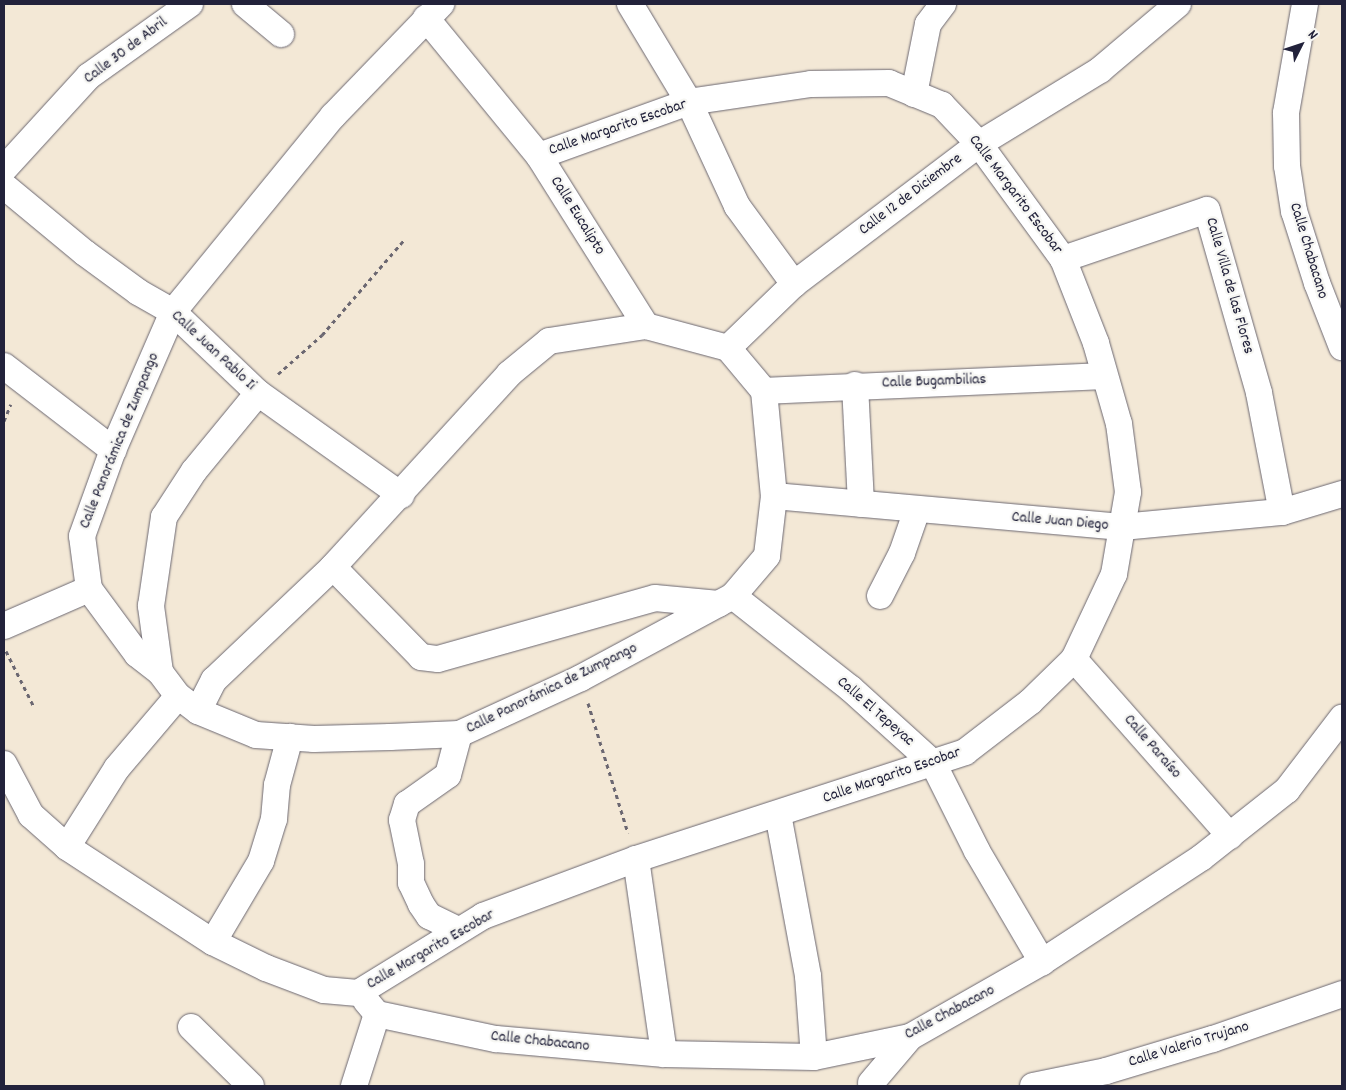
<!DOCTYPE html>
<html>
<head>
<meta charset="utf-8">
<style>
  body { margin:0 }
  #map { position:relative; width:1346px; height:1090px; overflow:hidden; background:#f3e8d6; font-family:Dekko,sans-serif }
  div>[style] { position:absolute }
  .path>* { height:3px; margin-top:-1.5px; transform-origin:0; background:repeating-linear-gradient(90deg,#6b6771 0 4px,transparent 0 8px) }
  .roads { filter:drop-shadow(0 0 1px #6b6771) drop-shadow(0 0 1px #6b6771) }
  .minor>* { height:26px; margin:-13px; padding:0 13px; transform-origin:13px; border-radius:13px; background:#fff }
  span { translate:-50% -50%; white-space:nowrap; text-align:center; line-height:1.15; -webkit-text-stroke:4.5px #f6f6f2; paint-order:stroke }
  .street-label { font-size:16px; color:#22223b }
  .frame { position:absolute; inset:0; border:5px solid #22223b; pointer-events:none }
  .north { position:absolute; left:1276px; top:20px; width:50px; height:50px; -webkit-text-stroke:4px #f6f6f2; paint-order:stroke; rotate:49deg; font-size:14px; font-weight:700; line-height:20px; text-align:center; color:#22223b }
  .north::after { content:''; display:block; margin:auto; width:18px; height:22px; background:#22223b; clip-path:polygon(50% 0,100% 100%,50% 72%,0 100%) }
</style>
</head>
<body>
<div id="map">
  <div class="path">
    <div style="left:278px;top:374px;width:59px;rotate:-41.6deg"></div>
    <div style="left:322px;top:335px;width:125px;rotate:-49.2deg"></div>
    <div style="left:4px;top:421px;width:18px;rotate:-68deg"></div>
    <div style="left:6px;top:651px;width:63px;rotate:63.4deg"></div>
    <div style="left:588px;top:703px;width:136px;rotate:72.9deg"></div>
  </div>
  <div class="roads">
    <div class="minor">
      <div style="left:245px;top:4px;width:47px;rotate:39.8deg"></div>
      <div style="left:630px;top:4px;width:114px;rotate:59deg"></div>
      <div style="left:689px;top:102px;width:115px;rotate:65.2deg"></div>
      <div style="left:737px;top:206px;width:97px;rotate:53.8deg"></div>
      <div style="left:1305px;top:4px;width:111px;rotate:99.9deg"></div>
      <div style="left:1286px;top:113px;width:53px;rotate:88.9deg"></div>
      <div style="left:1287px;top:166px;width:46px;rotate:81.2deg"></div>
      <div style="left:1294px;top:211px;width:76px;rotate:72.3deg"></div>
      <div style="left:1317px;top:283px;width:69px;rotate:68.7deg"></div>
      <div style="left:426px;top:18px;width:178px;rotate:50.7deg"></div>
      <div style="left:539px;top:156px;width:201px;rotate:57.8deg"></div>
      <div style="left:914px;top:94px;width:71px;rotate:-78.7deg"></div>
      <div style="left:928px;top:24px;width:25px;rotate:-53deg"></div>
      <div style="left:4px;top:169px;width:126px;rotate:-47.6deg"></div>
      <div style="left:89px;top:76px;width:124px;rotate:-35.5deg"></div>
      <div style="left:4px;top:186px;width:105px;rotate:39.6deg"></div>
      <div style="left:85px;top:253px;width:66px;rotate:36.3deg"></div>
      <div style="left:138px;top:292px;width:40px;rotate:29.7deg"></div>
      <div style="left:173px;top:312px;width:117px;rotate:43.6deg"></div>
      <div style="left:258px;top:393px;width:176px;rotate:35.5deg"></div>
      <div style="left:1063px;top:259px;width:152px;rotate:-18.8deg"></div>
      <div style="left:1207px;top:210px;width:190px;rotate:74.1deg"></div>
      <div style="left:1259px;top:393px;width:121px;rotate:79.1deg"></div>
      <div style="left:728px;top:348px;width:92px;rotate:-44.1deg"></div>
      <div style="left:794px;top:284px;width:232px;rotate:-37.1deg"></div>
      <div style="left:979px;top:144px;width:142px;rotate:-31.4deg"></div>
      <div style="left:1100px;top:70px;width:102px;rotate:-40.2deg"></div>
      <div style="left:4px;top:366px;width:138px;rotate:37.6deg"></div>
      <div style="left:855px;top:385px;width:119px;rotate:87.1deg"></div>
      <div style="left:764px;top:391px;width:340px;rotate:-2.5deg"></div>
      <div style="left:774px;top:496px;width:349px;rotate:5.1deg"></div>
      <div style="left:1122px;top:527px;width:161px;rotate:-5.4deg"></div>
      <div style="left:1282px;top:512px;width:63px;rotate:-16.7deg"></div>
      <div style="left:333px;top:567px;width:126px;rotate:45.6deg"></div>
      <div style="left:421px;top:657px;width:17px;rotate:7deg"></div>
      <div style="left:438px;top:659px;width:225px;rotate:-15.7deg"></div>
      <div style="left:655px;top:598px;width:64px;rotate:5.4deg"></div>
      <div style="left:733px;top:596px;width:149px;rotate:38.2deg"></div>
      <div style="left:850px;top:688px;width:112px;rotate:42.1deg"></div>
      <div style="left:933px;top:763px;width:98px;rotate:63.4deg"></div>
      <div style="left:977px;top:851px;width:129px;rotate:59.6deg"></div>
      <div style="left:880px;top:596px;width:48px;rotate:-62.9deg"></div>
      <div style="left:902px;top:553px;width:46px;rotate:-70.8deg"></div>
      <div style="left:4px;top:626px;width:93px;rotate:-23.5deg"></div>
      <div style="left:1074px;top:659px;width:236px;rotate:48.6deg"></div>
      <div style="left:160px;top:672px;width:67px;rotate:-97.8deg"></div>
      <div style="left:151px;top:606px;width:90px;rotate:-81.7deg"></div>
      <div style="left:164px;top:517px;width:55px;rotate:-56.9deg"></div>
      <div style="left:194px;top:471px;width:101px;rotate:-50.6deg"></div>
      <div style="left:198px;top:711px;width:35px;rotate:-63deg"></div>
      <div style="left:214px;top:680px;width:164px;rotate:-43.5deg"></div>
      <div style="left:333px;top:567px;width:261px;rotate:-47.6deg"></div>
      <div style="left:509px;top:374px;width:52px;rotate:-39.5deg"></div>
      <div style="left:549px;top:341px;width:98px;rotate:-8.8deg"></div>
      <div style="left:646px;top:326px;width:85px;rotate:15deg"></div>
      <div style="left:728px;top:348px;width:56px;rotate:50.1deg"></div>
      <div style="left:764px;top:391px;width:105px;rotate:84.6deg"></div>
      <div style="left:774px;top:496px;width:60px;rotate:96.7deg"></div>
      <div style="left:767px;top:556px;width:52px;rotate:130.4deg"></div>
      <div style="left:733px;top:596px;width:173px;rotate:151.7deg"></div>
      <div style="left:581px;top:678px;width:134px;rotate:155.3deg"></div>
      <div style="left:459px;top:734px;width:69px;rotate:177.5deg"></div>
      <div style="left:390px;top:737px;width:76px;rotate:178.5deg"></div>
      <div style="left:314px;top:739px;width:58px;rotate:-176.1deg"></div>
      <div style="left:256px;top:735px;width:63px;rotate:-157.5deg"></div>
      <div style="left:198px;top:711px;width:25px;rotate:-143deg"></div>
      <div style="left:178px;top:696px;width:30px;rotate:-127deg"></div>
      <div style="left:160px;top:672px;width:29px;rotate:-142deg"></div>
      <div style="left:137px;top:654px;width:81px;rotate:-126.4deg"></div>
      <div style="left:89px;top:589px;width:53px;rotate:-97.5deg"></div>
      <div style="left:82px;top:536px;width:91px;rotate:-70.2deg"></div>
      <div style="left:113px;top:450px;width:150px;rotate:-66.5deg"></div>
      <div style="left:173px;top:312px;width:253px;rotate:-50.8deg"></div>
      <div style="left:333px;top:116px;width:156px;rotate:-46deg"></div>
      <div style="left:4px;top:764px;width:58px;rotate:62.1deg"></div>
      <div style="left:31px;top:815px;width:48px;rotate:41.6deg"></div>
      <div style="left:67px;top:847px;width:174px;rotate:33.1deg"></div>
      <div style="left:213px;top:942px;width:59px;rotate:26.1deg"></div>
      <div style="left:266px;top:968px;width:62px;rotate:20.8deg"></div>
      <div style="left:324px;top:990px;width:34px;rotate:5deg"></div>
      <div style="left:358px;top:993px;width:147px;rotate:-31.6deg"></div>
      <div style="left:483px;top:916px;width:163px;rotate:-20.4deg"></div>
      <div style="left:636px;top:859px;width:346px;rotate:-18deg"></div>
      <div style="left:965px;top:752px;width:82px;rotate:-37.6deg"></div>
      <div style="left:1030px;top:702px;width:62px;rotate:-44.3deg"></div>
      <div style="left:1074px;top:659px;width:94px;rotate:-64.8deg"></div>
      <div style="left:1114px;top:574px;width:83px;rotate:-80.3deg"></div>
      <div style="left:1128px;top:492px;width:69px;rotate:-97.5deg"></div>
      <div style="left:1119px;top:424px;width:84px;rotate:-105.9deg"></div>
      <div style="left:1096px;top:343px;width:90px;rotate:-111.4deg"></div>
      <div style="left:1063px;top:259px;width:142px;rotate:-126.1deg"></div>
      <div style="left:979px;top:144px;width:54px;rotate:-133.5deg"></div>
      <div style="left:942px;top:105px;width:57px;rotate:-157.5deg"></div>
      <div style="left:889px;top:83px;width:78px;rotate:179.3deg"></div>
      <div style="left:811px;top:84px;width:123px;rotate:171.6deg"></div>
      <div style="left:689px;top:102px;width:159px;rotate:160.2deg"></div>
      <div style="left:778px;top:814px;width:165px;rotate:79.5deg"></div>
      <div style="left:808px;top:976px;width:81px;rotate:85.8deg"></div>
      <div style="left:67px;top:847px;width:93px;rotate:-57.7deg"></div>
      <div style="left:117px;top:768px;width:94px;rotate:-49.7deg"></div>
      <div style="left:636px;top:859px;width:197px;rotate:81.8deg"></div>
      <div style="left:458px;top:930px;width:32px;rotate:-154deg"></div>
      <div style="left:429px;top:916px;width:14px;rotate:-124deg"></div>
      <div style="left:421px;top:904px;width:23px;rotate:-115deg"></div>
      <div style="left:411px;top:883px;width:19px;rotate:-90deg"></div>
      <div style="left:411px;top:864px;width:45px;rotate:-101.6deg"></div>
      <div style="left:402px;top:820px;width:17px;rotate:-73deg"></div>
      <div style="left:407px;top:804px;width:50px;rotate:-35.3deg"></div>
      <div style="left:448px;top:775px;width:42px;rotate:-75deg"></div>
      <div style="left:213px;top:942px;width:94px;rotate:-59.3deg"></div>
      <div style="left:261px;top:861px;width:44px;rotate:-72.8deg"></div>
      <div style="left:274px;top:819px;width:34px;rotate:-85deg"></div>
      <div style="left:277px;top:785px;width:50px;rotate:-74.8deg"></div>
      <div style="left:377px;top:1014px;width:122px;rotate:11.9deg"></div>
      <div style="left:496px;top:1039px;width:169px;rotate:5.1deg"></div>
      <div style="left:664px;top:1054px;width:150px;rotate:1.1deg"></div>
      <div style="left:814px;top:1057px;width:98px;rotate:-11.8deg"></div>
      <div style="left:910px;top:1037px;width:152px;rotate:-29.6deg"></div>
      <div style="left:1042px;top:962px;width:190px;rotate:-33.2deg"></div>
      <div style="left:1201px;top:858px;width:110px;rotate:-38.3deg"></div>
      <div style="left:1287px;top:790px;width:91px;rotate:-52.6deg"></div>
      <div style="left:191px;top:1027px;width:84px;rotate:44.5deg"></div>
      <div style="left:871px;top:1083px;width:60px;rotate:-49.7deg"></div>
      <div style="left:354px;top:1086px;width:76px;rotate:-72.3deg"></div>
      <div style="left:377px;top:1014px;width:17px;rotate:-130deg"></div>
      <div style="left:1033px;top:1086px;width:75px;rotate:-11.6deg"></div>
      <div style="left:1106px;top:1071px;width:112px;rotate:-16.7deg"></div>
      <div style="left:1213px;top:1039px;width:137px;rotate:-19.2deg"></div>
    </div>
  </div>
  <div class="street-label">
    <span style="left:126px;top:51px;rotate:-37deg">Calle 30 de Abril</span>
    <span style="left:618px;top:128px;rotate:-19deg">Calle Margarito Escobar</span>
    <span style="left:911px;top:195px;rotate:-37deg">Calle 12 de Diciembre</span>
    <span style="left:1015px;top:195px;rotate:53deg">Calle Margarito Escobar</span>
    <span style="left:577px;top:216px;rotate:58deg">Calle Eucalipto</span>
    <span style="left:1308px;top:251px;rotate:73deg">Calle Chabacano</span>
    <span style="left:1229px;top:286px;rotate:74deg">Calle Villa de las Flores</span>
    <span style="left:213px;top:351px;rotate:43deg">Calle Juan Pablo Ii</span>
    <span style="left:934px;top:382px;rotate:-2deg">Calle Bugambilias</span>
    <span style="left:120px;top:441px;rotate:-68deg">Calle Panorámica de Zumpango</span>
    <span style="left:1060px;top:522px;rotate:5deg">Calle Juan Diego</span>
    <span style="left:552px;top:689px;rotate:-26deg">Calle Panorámica de Zumpango</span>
    <span style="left:875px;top:712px;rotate:41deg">Calle El Tepeyac</span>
    <span style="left:1152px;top:747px;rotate:49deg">Calle Paraíso</span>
    <span style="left:892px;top:776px;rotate:-19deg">Calle Margarito Escobar</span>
    <span style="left:431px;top:950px;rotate:-30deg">Calle Margarito Escobar</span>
    <span style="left:950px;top:1013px;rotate:-28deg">Calle Chabacano</span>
    <span style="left:540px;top:1042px;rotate:6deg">Calle Chabacano</span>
    <span style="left:1189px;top:1045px;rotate:-17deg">Calle Valerio Trujano</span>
  </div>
  <div class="frame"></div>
  <div class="north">N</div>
</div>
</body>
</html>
